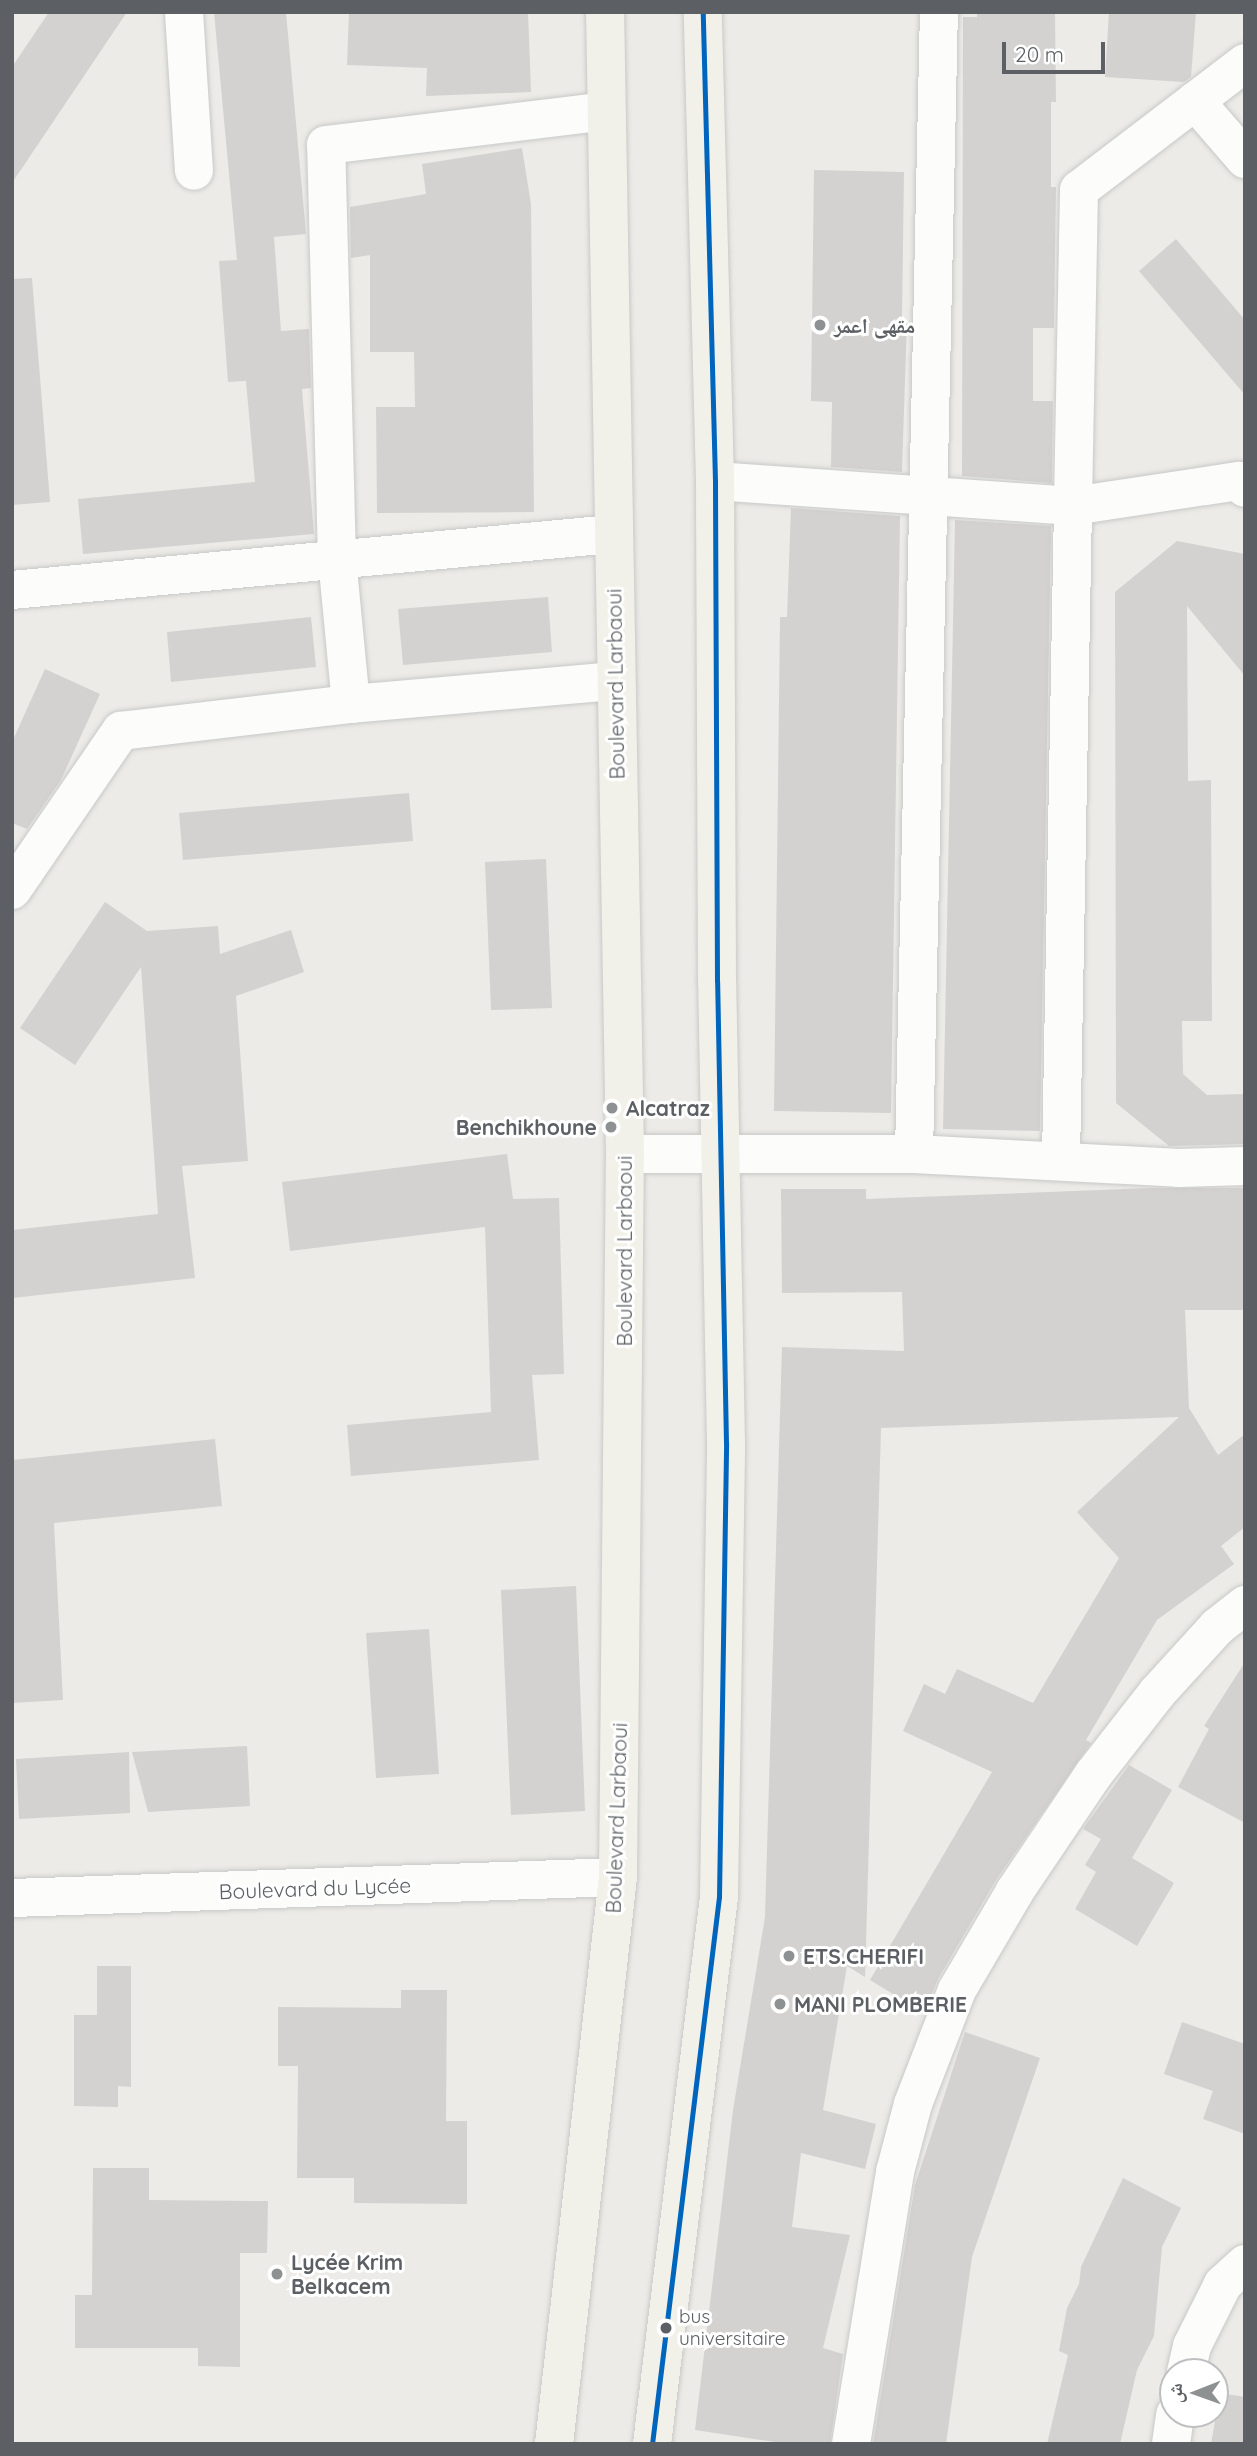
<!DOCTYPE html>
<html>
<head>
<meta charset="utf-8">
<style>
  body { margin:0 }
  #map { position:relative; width:1257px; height:2456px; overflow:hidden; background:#ecebe7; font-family:Quicksand,"Noto Naskh Arabic",sans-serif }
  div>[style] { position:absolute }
  .building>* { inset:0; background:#d3d2d0 }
  .roads { filter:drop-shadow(0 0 2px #c8c9c8) drop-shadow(0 0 2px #c8c9c8) }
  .minor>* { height:38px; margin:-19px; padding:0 19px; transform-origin:19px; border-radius:19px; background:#fcfcfb }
  .major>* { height:38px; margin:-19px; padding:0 19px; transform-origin:19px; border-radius:19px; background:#f2f1e9 }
  .bus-1>* { height:5px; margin:-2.5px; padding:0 2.5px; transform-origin:2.5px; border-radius:2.5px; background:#0065bd }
  .dots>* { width:19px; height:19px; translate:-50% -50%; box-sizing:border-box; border:4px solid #fff; border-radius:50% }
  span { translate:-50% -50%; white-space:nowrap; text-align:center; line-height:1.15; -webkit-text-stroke:6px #fff; paint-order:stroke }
  .bus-label { font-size:19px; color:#5c6064 }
  .left { translate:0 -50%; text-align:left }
  .poi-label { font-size:21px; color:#5c6064; font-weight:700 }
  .right { translate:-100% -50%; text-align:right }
  .street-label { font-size:21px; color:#5c6064 }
  .frame { position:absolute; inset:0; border:14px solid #5c6064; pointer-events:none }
  .north { position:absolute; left:1159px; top:2358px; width:70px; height:70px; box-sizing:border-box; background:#fff; border:2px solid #bebfc1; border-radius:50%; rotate:269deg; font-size:19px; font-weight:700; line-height:28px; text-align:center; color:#5c6064 }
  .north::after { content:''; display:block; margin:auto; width:24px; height:32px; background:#8e9192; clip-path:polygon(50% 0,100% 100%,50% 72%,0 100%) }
  .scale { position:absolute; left:1002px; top:42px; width:103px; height:32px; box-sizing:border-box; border:4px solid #5c6064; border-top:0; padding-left:9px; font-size:21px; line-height:24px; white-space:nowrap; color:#5c6064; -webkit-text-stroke:5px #fff; paint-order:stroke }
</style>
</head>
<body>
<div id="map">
  <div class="building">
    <div style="clip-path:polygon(49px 12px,127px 12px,12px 183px,12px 67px)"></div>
    <div style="clip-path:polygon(214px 12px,286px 12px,306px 234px,274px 237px,281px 331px,309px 329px,311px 388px,302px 389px,314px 534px,83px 554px,78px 499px,255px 482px,246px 381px,228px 382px,219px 261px,237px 260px)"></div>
    <div style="clip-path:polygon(349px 12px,528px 12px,531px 92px,426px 96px,427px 68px,347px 65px)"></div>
    <div style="clip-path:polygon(977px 12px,1055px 12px,1056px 102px,1051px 102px,1051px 187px,1056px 187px,1054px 328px,1033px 328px,1033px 401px,1053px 401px,1052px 483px,962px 476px,963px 17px,977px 17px)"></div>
    <div style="clip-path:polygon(1109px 12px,1196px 12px,1191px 77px,1184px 82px,1105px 77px)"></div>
    <div style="clip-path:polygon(522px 148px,531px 204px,534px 512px,377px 513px,376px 407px,415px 407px,414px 352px,370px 352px,370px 255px,351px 258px,350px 207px,426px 194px,422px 164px)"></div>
    <div style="clip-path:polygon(814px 170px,904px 172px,902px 320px,907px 320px,902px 472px,831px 467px,832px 402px,811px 401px)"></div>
    <div style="clip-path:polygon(1176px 239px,1245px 320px,1245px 395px,1139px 271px)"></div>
    <div style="clip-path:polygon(32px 278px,50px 502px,12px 505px,12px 279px)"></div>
    <div style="clip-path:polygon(791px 508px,900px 516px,891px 1113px,774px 1111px,780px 617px,787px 617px)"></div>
    <div style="clip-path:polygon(955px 520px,1051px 526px,1040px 1131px,943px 1129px)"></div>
    <div style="clip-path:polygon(1177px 541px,1245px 554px,1245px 676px,1187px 606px,1188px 781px,1211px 780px,1212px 1021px,1182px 1021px,1183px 1074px,1207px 1095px,1245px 1094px,1245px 1144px,1169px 1146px,1116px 1103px,1115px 592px)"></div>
    <div style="clip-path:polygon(548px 597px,552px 652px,403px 665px,398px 609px)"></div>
    <div style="clip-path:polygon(311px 617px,316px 667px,171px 682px,167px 632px)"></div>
    <div style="clip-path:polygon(45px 669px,100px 694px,61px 780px,27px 829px,12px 823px,12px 742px)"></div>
    <div style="clip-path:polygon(409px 793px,413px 841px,183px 860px,179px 813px)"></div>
    <div style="clip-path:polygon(546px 859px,552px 1008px,491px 1010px,485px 862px)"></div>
    <div style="clip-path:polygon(105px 902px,147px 931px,218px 926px,220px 954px,291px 930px,304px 972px,236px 996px,248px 1161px,182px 1166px,195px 1278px,12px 1298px,12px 1230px,158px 1214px,141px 967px,75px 1065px,20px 1028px)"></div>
    <div style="clip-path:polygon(507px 1154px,513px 1199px,559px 1198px,564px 1374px,532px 1375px,539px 1460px,351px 1476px,347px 1425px,491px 1412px,485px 1227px,290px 1251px,282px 1182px)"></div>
    <div style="clip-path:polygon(1151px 1188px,1245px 1188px,1245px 1310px,1185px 1310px,1189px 1408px,1218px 1455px,1245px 1434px,1245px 1527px,1221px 1546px,1234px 1564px,1157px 1620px,1086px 1740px,1091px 1743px,996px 1880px,938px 1979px,924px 2013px,870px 1980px,992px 1772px,903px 1731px,924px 1684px,945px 1694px,957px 1669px,1033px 1703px,1119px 1558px,1077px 1512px,1179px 1417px,881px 1428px,865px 1977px,847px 1966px,823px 2110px,876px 2124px,865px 2169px,801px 2153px,792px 2227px,850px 2235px,823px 2348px,843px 2354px,830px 2444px,788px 2444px,695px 2430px,733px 2110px,765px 1917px,782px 1347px,904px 1351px,902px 1292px,782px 1293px,781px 1189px,866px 1189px,866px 1199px)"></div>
    <div style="clip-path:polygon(215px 1439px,222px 1506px,54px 1523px,63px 1700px,12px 1703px,12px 1460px)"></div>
    <div style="clip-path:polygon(576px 1586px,585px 1811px,511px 1815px,501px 1590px)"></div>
    <div style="clip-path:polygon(429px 1629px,439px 1774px,376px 1778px,366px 1633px)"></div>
    <div style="clip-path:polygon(1245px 1662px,1245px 1823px,1178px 1787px,1209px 1729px,1204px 1726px)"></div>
    <div style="clip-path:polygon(247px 1746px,250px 1806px,148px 1812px,132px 1752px)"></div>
    <div style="clip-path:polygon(129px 1752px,130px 1813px,19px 1819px,16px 1759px)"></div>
    <div style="clip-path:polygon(1129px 1765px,1172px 1790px,1132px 1858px,1174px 1883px,1137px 1946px,1075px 1909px,1096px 1872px,1085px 1865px,1101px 1839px,1083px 1829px)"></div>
    <div style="clip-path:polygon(97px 1966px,131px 1966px,131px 2087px,118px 2086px,118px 2107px,74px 2106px,74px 2015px,97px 2015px)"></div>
    <div style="clip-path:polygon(401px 1990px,447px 1990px,446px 2121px,467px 2121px,467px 2204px,354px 2203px,354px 2178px,297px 2178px,298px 2066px,278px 2066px,278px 2007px,401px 2008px)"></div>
    <div style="clip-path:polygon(1182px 2022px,1245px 2044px,1245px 2134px,1203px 2119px,1213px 2091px,1164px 2074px)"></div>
    <div style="clip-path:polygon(965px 2032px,1040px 2058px,972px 2257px,946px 2444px,873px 2444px,915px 2185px)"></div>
    <div style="clip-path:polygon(93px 2168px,149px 2168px,149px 2200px,268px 2201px,267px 2253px,240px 2253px,240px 2367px,198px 2366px,198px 2348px,75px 2348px,75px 2295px,92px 2295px)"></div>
    <div style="clip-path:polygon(1123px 2178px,1181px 2208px,1162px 2247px,1154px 2336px,1137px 2370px,1120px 2444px,1047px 2444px,1068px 2355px,1059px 2351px,1067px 2308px,1079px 2284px,1081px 2267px)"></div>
    <div style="clip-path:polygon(1220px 2393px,1245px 2397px,1245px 2444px,1211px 2444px)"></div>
  </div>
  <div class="roads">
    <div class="minor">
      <div style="left:184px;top:12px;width:159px;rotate:86.4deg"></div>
      <div style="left:1245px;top:63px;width:209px;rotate:142.6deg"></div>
      <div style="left:1079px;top:190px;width:316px;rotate:91.1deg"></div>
      <div style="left:1073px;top:506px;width:168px;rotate:-8.6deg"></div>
      <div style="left:1239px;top:481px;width:9px;rotate:49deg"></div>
      <div style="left:1195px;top:101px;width:77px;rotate:49.2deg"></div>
      <div style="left:715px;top:481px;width:359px;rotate:4deg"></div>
      <div style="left:1073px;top:506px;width:653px;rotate:91.05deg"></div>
      <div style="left:12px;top:590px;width:603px;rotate:-5.33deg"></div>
      <div style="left:351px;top:704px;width:146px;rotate:-95.5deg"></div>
      <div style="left:337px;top:559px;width:414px;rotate:-91.5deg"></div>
      <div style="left:326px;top:145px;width:282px;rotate:-6.9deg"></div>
      <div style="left:12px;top:890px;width:193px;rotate:-55.6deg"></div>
      <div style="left:121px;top:731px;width:232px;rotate:-6.7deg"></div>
      <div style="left:351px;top:704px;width:264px;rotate:-5deg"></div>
      <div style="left:625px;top:1154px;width:289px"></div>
      <div style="left:914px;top:1154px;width:265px;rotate:3deg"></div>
      <div style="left:1179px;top:1168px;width:66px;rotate:-1.7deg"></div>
      <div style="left:914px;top:1154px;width:1142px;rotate:-88.75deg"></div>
      <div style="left:12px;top:1898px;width:606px;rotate:-1.98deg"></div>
      <div style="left:1186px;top:2372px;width:27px;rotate:-77deg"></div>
      <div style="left:1192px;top:2346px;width:69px;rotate:-63.4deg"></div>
      <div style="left:1223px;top:2284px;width:30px;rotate:-42deg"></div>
      <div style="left:851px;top:2444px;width:276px;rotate:-80.8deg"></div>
      <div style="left:895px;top:2172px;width:70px;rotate:-75.2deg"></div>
      <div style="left:913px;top:2104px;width:122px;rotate:-68.9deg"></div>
      <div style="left:957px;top:1990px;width:115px;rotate:-59.6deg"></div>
      <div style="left:1015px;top:1891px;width:140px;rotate:-56.1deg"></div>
      <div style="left:1093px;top:1775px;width:104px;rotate:-52deg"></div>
      <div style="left:1157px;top:1693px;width:89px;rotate:-47.7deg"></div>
      <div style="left:1217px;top:1627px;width:36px;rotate:-38deg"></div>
      <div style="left:1171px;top:2444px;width:30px;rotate:-82deg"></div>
    </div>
    <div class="major">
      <div style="left:554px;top:2444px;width:571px;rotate:-83.56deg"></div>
      <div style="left:618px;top:1877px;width:723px;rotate:-89.45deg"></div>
      <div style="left:625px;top:1154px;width:1142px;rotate:-91deg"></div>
      <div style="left:652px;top:2444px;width:551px;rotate:-83.02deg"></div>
      <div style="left:719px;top:1897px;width:454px;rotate:-89.1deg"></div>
      <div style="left:726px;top:1443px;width:462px;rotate:-91.1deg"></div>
      <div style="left:717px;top:981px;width:500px;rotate:-90.23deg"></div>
      <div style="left:715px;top:481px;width:469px;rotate:-91.5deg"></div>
    </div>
  </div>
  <div class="bus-1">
    <div style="left:652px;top:2444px;width:551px;rotate:-83.02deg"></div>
    <div style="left:719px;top:1897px;width:454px;rotate:-89.1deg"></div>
    <div style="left:726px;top:1443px;width:462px;rotate:-91.1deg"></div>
    <div style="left:717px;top:981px;width:500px;rotate:-90.23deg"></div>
    <div style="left:715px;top:481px;width:469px;rotate:-91.5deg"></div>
  </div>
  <div class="dots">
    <div style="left:820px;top:325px;background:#8e9192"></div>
    <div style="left:612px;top:1108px;background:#8e9192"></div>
    <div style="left:611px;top:1127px;background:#8e9192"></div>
    <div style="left:789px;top:1956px;background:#8e9192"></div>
    <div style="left:780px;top:2004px;background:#8e9192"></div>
    <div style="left:277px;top:2274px;background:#8e9192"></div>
    <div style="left:666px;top:2328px;background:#5c6064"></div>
  </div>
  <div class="bus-label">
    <span class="left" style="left:679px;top:2328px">bus<br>universitaire</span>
  </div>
  <div class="poi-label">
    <span class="left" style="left:834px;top:325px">مقهى اعمر</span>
    <span class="left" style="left:626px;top:1108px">Alcatraz</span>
    <span class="right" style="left:597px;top:1127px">Benchikhoune</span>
    <span class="left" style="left:803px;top:1956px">ETS.CHERIFI</span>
    <span class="left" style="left:794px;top:2004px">MANI PLOMBERIE</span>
    <span class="left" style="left:291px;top:2274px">Lycée Krim<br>Belkacem</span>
  </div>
  <div class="street-label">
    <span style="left:615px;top:684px;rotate:-91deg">Boulevard Larbaoui</span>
    <span style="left:624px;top:1251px;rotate:-90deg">Boulevard Larbaoui</span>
    <span style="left:616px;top:1818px;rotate:-88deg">Boulevard Larbaoui</span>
    <span style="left:315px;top:1888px;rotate:-2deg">Boulevard du Lycée</span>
  </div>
  <div class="frame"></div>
  <div class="north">ش</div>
  <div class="scale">20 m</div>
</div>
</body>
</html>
